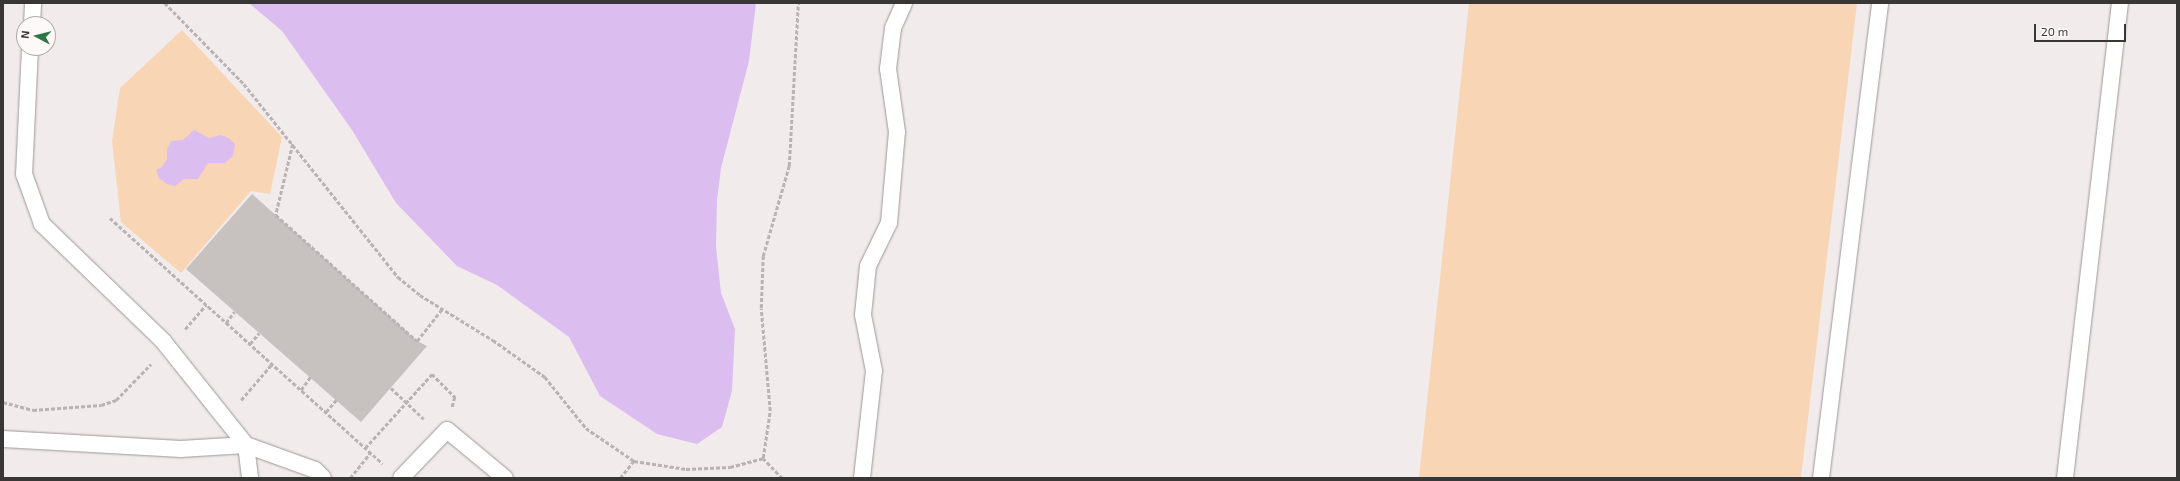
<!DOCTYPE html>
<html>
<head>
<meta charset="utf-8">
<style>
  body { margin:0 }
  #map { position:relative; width:2180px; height:481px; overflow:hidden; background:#f2ebec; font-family:"Exo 2",sans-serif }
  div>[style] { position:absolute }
  .green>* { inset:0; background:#f8d5b4 }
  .water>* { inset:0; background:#dbbdf0 }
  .building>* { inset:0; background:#c7c1bf }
  .path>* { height:2.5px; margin-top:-1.25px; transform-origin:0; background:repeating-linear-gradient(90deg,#b9b3b4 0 4px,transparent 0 6px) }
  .roads { filter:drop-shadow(0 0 1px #9e9798) drop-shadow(0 0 1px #9e9798) }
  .lane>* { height:16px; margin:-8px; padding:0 8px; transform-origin:8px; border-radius:8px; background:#fff }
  span { translate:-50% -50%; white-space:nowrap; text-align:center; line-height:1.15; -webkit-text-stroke:3px #fef9f9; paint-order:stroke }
  .frame { position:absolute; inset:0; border:4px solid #393636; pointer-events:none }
  .north { position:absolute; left:16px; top:16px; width:40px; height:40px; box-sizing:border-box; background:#fef9f9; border:1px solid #afabab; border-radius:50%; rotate:277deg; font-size:11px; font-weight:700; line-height:16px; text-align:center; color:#393636 }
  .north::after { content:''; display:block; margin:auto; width:14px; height:18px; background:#2c7745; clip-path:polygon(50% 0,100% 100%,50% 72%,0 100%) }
  .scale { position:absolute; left:2034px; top:24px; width:92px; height:18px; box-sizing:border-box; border:2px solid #393636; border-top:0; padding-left:5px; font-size:12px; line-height:14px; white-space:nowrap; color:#393636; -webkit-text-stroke:3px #fef9f9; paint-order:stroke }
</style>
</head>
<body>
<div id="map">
  <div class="green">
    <div style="clip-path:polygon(1469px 3px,1857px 3px,1801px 478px,1419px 478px)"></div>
    <div style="clip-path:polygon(182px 30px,282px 137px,270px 194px,251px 191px,181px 273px,121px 222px,112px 141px,120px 88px)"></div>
  </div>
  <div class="water">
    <div style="clip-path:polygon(249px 3px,756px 3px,749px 61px,721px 168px,717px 201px,716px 247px,721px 293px,735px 329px,732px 391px,722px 427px,697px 444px,657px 434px,600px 396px,569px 337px,497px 285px,457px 266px,396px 203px,352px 130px,282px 31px)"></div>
    <div style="clip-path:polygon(194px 130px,209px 138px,221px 135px,230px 139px,235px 144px,233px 156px,225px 163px,208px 163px,198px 179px,184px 179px,175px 186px,167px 184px,159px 178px,156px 170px,162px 167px,167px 159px,167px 149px,171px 141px,183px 140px)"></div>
  </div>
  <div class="building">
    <div style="clip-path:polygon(252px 194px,417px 341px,427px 346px,361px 422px,186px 269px)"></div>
  </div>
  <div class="path">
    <div style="left:165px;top:3px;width:113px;rotate:45.7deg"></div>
    <div style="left:244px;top:84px;width:247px;rotate:51.4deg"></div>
    <div style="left:398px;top:277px;width:28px;rotate:39deg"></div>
    <div style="left:420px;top:295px;width:86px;rotate:31.7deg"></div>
    <div style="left:493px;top:340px;width:64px;rotate:35.4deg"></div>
    <div style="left:545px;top:377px;width:65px;rotate:51.2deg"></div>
    <div style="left:586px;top:428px;width:58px;rotate:34.5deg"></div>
    <div style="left:634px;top:461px;width:53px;rotate:8.7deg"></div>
    <div style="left:686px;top:469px;width:44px;rotate:-2.6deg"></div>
    <div style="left:730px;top:467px;width:34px;rotate:-15deg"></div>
    <div style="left:763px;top:458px;width:48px;rotate:-81.5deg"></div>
    <div style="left:770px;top:411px;width:103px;rotate:-95deg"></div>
    <div style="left:761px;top:308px;width:52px;rotate:-87.8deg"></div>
    <div style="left:763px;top:256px;width:94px;rotate:-73.9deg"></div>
    <div style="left:789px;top:166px;width:163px;rotate:-86.8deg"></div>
    <div style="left:293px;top:144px;width:73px;rotate:103.5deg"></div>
    <div style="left:276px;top:215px;width:189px;rotate:41.8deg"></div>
    <div style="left:417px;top:341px;width:41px;rotate:-52deg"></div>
    <div style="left:110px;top:218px;width:367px;rotate:42deg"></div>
    <div style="left:226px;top:323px;width:14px;rotate:-54deg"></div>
    <div style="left:185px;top:329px;width:32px;rotate:-49deg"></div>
    <div style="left:250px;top:344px;width:14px;rotate:-51deg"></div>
    <div style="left:391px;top:388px;width:45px;rotate:43.2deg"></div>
    <div style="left:301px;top:390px;width:16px;rotate:-55deg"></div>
    <div style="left:241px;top:400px;width:48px;rotate:-49.3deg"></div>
    <div style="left:3px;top:402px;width:31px;rotate:15deg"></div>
    <div style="left:33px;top:410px;width:68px;rotate:-4.2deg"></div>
    <div style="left:101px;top:405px;width:16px;rotate:-18deg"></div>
    <div style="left:116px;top:400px;width:50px;rotate:-45.8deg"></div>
    <div style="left:326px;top:412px;width:16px;rotate:-50deg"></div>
    <div style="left:365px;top:448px;width:100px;rotate:-47.8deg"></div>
    <div style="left:432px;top:374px;width:33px;rotate:45deg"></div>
    <div style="left:455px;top:397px;width:11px;rotate:105deg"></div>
    <div style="left:763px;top:458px;width:28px;rotate:46deg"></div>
    <div style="left:350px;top:478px;width:32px;rotate:-51deg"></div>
    <div style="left:620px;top:478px;width:22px;rotate:-51deg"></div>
  </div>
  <div class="roads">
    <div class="lane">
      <div style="left:32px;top:24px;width:21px;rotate:-87deg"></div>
      <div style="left:30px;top:48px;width:126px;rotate:92.7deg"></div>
      <div style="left:24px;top:174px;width:53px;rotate:70.2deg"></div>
      <div style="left:42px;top:224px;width:168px;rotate:44deg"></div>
      <div style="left:163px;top:341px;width:133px;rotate:51.4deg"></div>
      <div style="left:246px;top:445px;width:73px;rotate:19.9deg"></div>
      <div style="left:315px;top:470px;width:11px;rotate:45deg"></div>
      <div style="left:3px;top:439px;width:178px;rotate:3.2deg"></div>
      <div style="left:181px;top:449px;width:65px;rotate:-3.5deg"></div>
      <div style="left:246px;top:445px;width:33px;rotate:83deg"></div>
      <div style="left:401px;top:478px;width:66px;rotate:-46.2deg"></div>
      <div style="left:447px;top:430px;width:75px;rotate:39.6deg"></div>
      <div style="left:862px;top:478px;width:108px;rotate:-83.6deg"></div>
      <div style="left:874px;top:371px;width:57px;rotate:-101.1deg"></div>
      <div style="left:863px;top:315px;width:49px;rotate:-84.2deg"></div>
      <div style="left:868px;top:266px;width:48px;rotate:-64deg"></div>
      <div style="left:889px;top:223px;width:91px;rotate:-85deg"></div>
      <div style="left:897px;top:132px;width:64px;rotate:-98.1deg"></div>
      <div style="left:888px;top:69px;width:41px;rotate:-83deg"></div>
      <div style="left:893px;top:28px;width:27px;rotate:-66deg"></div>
      <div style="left:1821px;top:478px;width:479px;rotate:-82.9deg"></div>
      <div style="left:2065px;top:478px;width:478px;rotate:-83.4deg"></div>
    </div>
  </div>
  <div class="frame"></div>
  <div class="north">N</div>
  <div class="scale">20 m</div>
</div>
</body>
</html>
